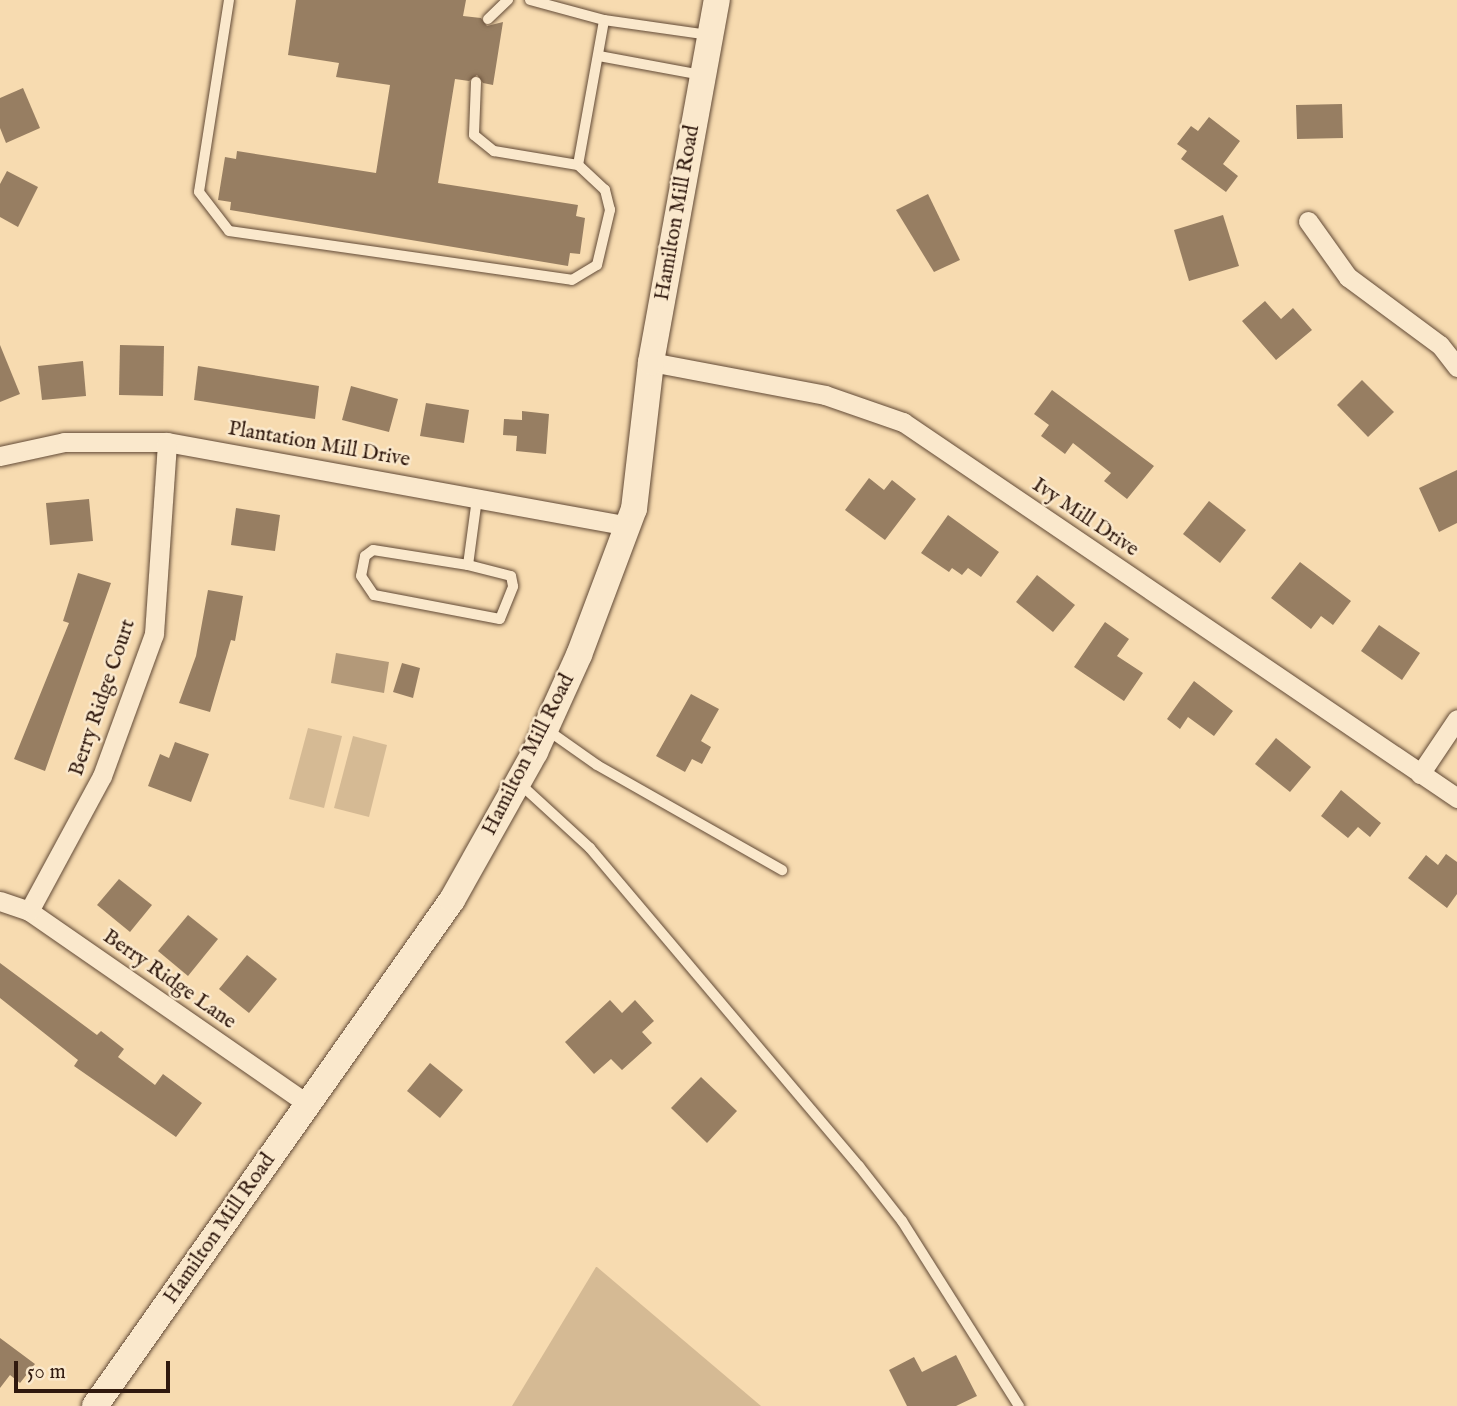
<!DOCTYPE html>
<html>
<head>
<meta charset="utf-8">
<style>
  body { margin:0 }
  #map { position:relative; width:1457px; height:1406px; overflow:hidden; background:#f7dbb0; font-family:"IM FELL English",serif }
  div>[style] { position:absolute }
  .green>* { inset:0; background:#d5ba94 }
  .water>* { inset:0; background:#b39979 }
  .building>* { inset:0; background:#977e62 }
  .roads { filter:drop-shadow(0 0 2px #624a36) drop-shadow(0 0 2px #624a36) }
  .service>* { height:10px; margin:-5px; padding:0 5px; transform-origin:5px; border-radius:5px; background:#fae8cc }
  .minor>* { height:19px; margin:-9.5px; padding:0 9.5px; transform-origin:9.5px; border-radius:9.5px; background:#fae8cc }
  .secondary>* { height:26px; margin:-13px; padding:0 13px; transform-origin:13px; border-radius:13px; background:#fae8cc }
  span { translate:-50% -50%; white-space:nowrap; text-align:center; line-height:1.15; -webkit-text-stroke:5px #fae8cc; paint-order:stroke }
  .street-label { font-size:21px; color:#30190e }
  .scale { position:absolute; left:14px; top:1361px; width:156px; height:32px; box-sizing:border-box; border:4px solid #30190e; border-top:0; padding-left:9px; font-size:21px; line-height:24px; white-space:nowrap; color:#30190e; -webkit-text-stroke:5px #fae8cc; paint-order:stroke }
</style>
</head>
<body>
<div id="map">
  <div class="green">
    <div style="clip-path:polygon(308px 728px,342px 736px,324px 808px,289px 799px)"></div>
    <div style="clip-path:polygon(353px 736px,387px 745px,369px 817px,334px 808px)"></div>
    <div style="clip-path:polygon(596px 1267px,597px 1267px,761px 1406px,512px 1406px)"></div>
  </div>
  <div class="water">
    <div style="clip-path:polygon(336px 653px,389px 662px,384px 693px,331px 683px)"></div>
  </div>
  <div class="building">
    <div style="clip-path:polygon(296px 0,466px 0,463px 16px,481px 18px,487px 26px,503px 22px,493px 85px,483px 83px,477px 75px,469px 81px,455px 79px,438px 183px,578px 205px,576px 216px,585px 218px,580px 254px,570px 253px,568px 266px,230px 210px,231px 202px,218px 200px,225px 157px,236px 159px,237px 151px,376px 173px,390px 85px,336px 77px,339px 63px,288px 55px)"></div>
    <div style="clip-path:polygon(23px 88px,40px 128px,6px 143px,0 128px,0 98px)"></div>
    <div style="clip-path:polygon(1342px 104px,1343px 138px,1297px 139px,1296px 105px)"></div>
    <div style="clip-path:polygon(1209px 117px,1240px 141px,1223px 164px,1238px 176px,1226px 192px,1181px 159px,1187px 151px,1177px 144px,1191px 126px,1198px 131px)"></div>
    <div style="clip-path:polygon(7px 171px,38px 187px,18px 227px,0 217px,0 184px)"></div>
    <div style="clip-path:polygon(928px 194px,960px 260px,934px 272px,896px 210px)"></div>
    <div style="clip-path:polygon(1223px 215px,1239px 266px,1189px 281px,1174px 230px)"></div>
    <div style="clip-path:polygon(1265px 301px,1281px 319px,1293px 308px,1312px 330px,1276px 360px,1242px 321px)"></div>
    <div style="clip-path:polygon(0 345px,20px 394px,0 402px)"></div>
    <div style="clip-path:polygon(120px 345px,164px 346px,163px 396px,119px 395px)"></div>
    <div style="clip-path:polygon(83px 361px,86px 396px,42px 400px,38px 366px)"></div>
    <div style="clip-path:polygon(198px 366px,319px 386px,315px 419px,194px 400px)"></div>
    <div style="clip-path:polygon(1362px 380px,1394px 412px,1368px 437px,1337px 405px)"></div>
    <div style="clip-path:polygon(351px 386px,398px 399px,389px 432px,342px 420px)"></div>
    <div style="clip-path:polygon(1052px 390px,1154px 466px,1127px 499px,1104px 481px,1111px 473px,1073px 443px,1065px 454px,1041px 436px,1049px 425px,1034px 414px)"></div>
    <div style="clip-path:polygon(426px 403px,469px 410px,464px 443px,420px 436px)"></div>
    <div style="clip-path:polygon(522px 411px,549px 414px,546px 454px,516px 451px,517px 436px,503px 435px,504px 419px,522px 420px)"></div>
    <div style="clip-path:polygon(1457px 470px,1457px 523px,1439px 532px,1419px 488px)"></div>
    <div style="clip-path:polygon(869px 478px,884px 490px,892px 480px,916px 499px,885px 540px,845px 510px)"></div>
    <div style="clip-path:polygon(89px 499px,93px 541px,50px 545px,46px 503px)"></div>
    <div style="clip-path:polygon(1209px 501px,1246px 530px,1220px 563px,1183px 534px)"></div>
    <div style="clip-path:polygon(236px 508px,280px 515px,275px 551px,231px 545px)"></div>
    <div style="clip-path:polygon(948px 515px,999px 552px,981px 577px,968px 568px,962px 575px,952px 568px,949px 572px,921px 553px)"></div>
    <div style="clip-path:polygon(1300px 562px,1351px 601px,1333px 625px,1321px 616px,1311px 629px,1271px 598px)"></div>
    <div style="clip-path:polygon(78px 573px,111px 583px,45px 771px,14px 759px,69px 623px,63px 621px)"></div>
    <div style="clip-path:polygon(1037px 575px,1075px 605px,1053px 632px,1016px 602px)"></div>
    <div style="clip-path:polygon(208px 590px,243px 596px,235px 641px,231px 640px,210px 712px,179px 703px,196px 656px)"></div>
    <div style="clip-path:polygon(1105px 622px,1129px 639px,1117px 656px,1143px 673px,1124px 701px,1074px 667px)"></div>
    <div style="clip-path:polygon(1379px 625px,1420px 653px,1402px 680px,1361px 651px)"></div>
    <div style="clip-path:polygon(402px 663px,420px 668px,413px 698px,393px 692px)"></div>
    <div style="clip-path:polygon(1194px 681px,1233px 711px,1214px 736px,1188px 717px,1180px 729px,1167px 719px)"></div>
    <div style="clip-path:polygon(691px 694px,719px 709px,701px 741px,711px 747px,702px 764px,692px 759px,685px 772px,656px 756px)"></div>
    <div style="clip-path:polygon(1276px 738px,1311px 767px,1290px 792px,1255px 764px)"></div>
    <div style="clip-path:polygon(175px 742px,209px 754px,191px 802px,148px 786px,160px 754px,169px 758px)"></div>
    <div style="clip-path:polygon(1341px 790px,1381px 823px,1370px 837px,1358px 827px,1348px 838px,1321px 816px)"></div>
    <div style="clip-path:polygon(1446px 854px,1457px 862px,1457px 894px,1447px 908px,1408px 878px,1426px 855px,1438px 865px)"></div>
    <div style="clip-path:polygon(119px 879px,152px 905px,130px 932px,97px 905px)"></div>
    <div style="clip-path:polygon(188px 915px,218px 939px,188px 976px,158px 951px)"></div>
    <div style="clip-path:polygon(247px 955px,277px 979px,249px 1013px,219px 989px)"></div>
    <div style="clip-path:polygon(0 963px,97px 1035px,101px 1031px,124px 1049px,118px 1057px,155px 1085px,163px 1074px,202px 1103px,176px 1137px,74px 1066px,78px 1060px,0 998px)"></div>
    <div style="clip-path:polygon(610px 1000px,622px 1013px,635px 1000px,654px 1021px,642px 1032px,652px 1043px,622px 1070px,611px 1059px,594px 1074px,565px 1042px)"></div>
    <div style="clip-path:polygon(430px 1063px,463px 1090px,440px 1118px,407px 1091px)"></div>
    <div style="clip-path:polygon(701px 1077px,737px 1111px,707px 1143px,671px 1108px)"></div>
    <div style="clip-path:polygon(0 1338px,35px 1364px,20px 1383px,10px 1375px,0 1388px)"></div>
    <div style="clip-path:polygon(956px 1355px,977px 1396px,956px 1406px,907px 1406px,889px 1370px,914px 1357px,922px 1372px)"></div>
  </div>
  <div class="roads">
    <div class="service">
      <div style="left:229px;top:0;width:194px;rotate:98.9deg"></div>
      <div style="left:199px;top:192px;width:49px;rotate:52.4deg"></div>
      <div style="left:229px;top:231px;width:346px;rotate:8.1deg"></div>
      <div style="left:572px;top:280px;width:29px;rotate:-31deg"></div>
      <div style="left:597px;top:265px;width:57px;rotate:-76.7deg"></div>
      <div style="left:610px;top:210px;width:21px;rotate:-104deg"></div>
      <div style="left:605px;top:190px;width:37px;rotate:-137deg"></div>
      <div style="left:578px;top:165px;width:147px;rotate:-79.8deg"></div>
      <div style="left:530px;top:0;width:77px;rotate:15.1deg"></div>
      <div style="left:604px;top:20px;width:107px;rotate:8.1deg"></div>
      <div style="left:488px;top:19px;width:28px;rotate:-44deg"></div>
      <div style="left:599px;top:56px;width:105px;rotate:10.5deg"></div>
      <div style="left:476px;top:82px;width:53px;rotate:92.2deg"></div>
      <div style="left:474px;top:135px;width:26px;rotate:39deg"></div>
      <div style="left:494px;top:151px;width:85px;rotate:9.5deg"></div>
      <div style="left:468px;top:565px;width:96px;rotate:-171deg"></div>
      <div style="left:373px;top:550px;width:10px;rotate:143deg"></div>
      <div style="left:365px;top:556px;width:20px;rotate:101deg"></div>
      <div style="left:361px;top:576px;width:23px;rotate:56deg"></div>
      <div style="left:374px;top:595px;width:128px;rotate:10.8deg"></div>
      <div style="left:500px;top:619px;width:35px;rotate:-68deg"></div>
      <div style="left:513px;top:586px;width:10px;rotate:-101deg"></div>
      <div style="left:511px;top:576px;width:44px;rotate:-165.7deg"></div>
      <div style="left:468px;top:565px;width:68px;rotate:-82.3deg"></div>
      <div style="left:546px;top:729px;width:62px;rotate:35.2deg"></div>
      <div style="left:597px;top:765px;width:213px;rotate:29.6deg"></div>
      <div style="left:518px;top:782px;width:98px;rotate:42.5deg"></div>
      <div style="left:590px;top:848px;width:417px;rotate:49.8deg"></div>
      <div style="left:859px;top:1166px;width:70px;rotate:52deg"></div>
      <div style="left:902px;top:1221px;width:219px;rotate:57.7deg"></div>
    </div>
    <div class="minor">
      <div style="left:1308px;top:221px;width:69px;rotate:54.5deg"></div>
      <div style="left:1348px;top:277px;width:114px;rotate:36.5deg"></div>
      <div style="left:1440px;top:345px;width:28px;rotate:52deg"></div>
      <div style="left:651px;top:362px;width:177px;rotate:10.7deg"></div>
      <div style="left:825px;top:395px;width:83px;rotate:19.1deg"></div>
      <div style="left:903px;top:422px;width:670px;rotate:34.16deg"></div>
      <div style="left:0;top:456px;width:66px;rotate:-12.3deg"></div>
      <div style="left:64px;top:442px;width:103px"></div>
      <div style="left:167px;top:442px;width:469px;rotate:10.3deg"></div>
      <div style="left:1420px;top:774px;width:66px;rotate:-56.1deg"></div>
      <div style="left:0;top:901px;width:31px;rotate:19deg"></div>
      <div style="left:29px;top:911px;width:339px;rotate:34.7deg"></div>
      <div style="left:29px;top:911px;width:153px;rotate:-61.6deg"></div>
      <div style="left:102px;top:776px;width:151px;rotate:-69.9deg"></div>
      <div style="left:154px;top:634px;width:192px;rotate:-86.1deg"></div>
    </div>
    <div class="secondary">
      <div style="left:95px;top:1406px;width:619px;rotate:-54.8deg"></div>
      <div style="left:452px;top:900px;width:170px;rotate:-60.7deg"></div>
      <div style="left:535px;top:752px;width:107px;rotate:-65.6deg"></div>
      <div style="left:579px;top:655px;width:156px;rotate:-69.4deg"></div>
      <div style="left:634px;top:509px;width:148px;rotate:-83.4deg"></div>
      <div style="left:651px;top:362px;width:368px;rotate:-79.7deg"></div>
    </div>
  </div>
  <div class="street-label">
    <span style="left:678px;top:213px;rotate:-80deg">Hamilton Mill Road</span>
    <span style="left:319px;top:445px;rotate:10deg">Plantation Mill Drive</span>
    <span style="left:1085px;top:518px;rotate:34deg">Ivy Mill Drive</span>
    <span style="left:103px;top:698px;rotate:-71deg">Berry Ridge Court</span>
    <span style="left:529px;top:755px;rotate:-63deg">Hamilton Mill Road</span>
    <span style="left:169px;top:980px;rotate:35deg">Berry Ridge Lane</span>
    <span style="left:220px;top:1229px;rotate:-55deg">Hamilton Mill Road</span>
  </div>
  <div class="scale">50 m</div>
</div>
</body>
</html>
